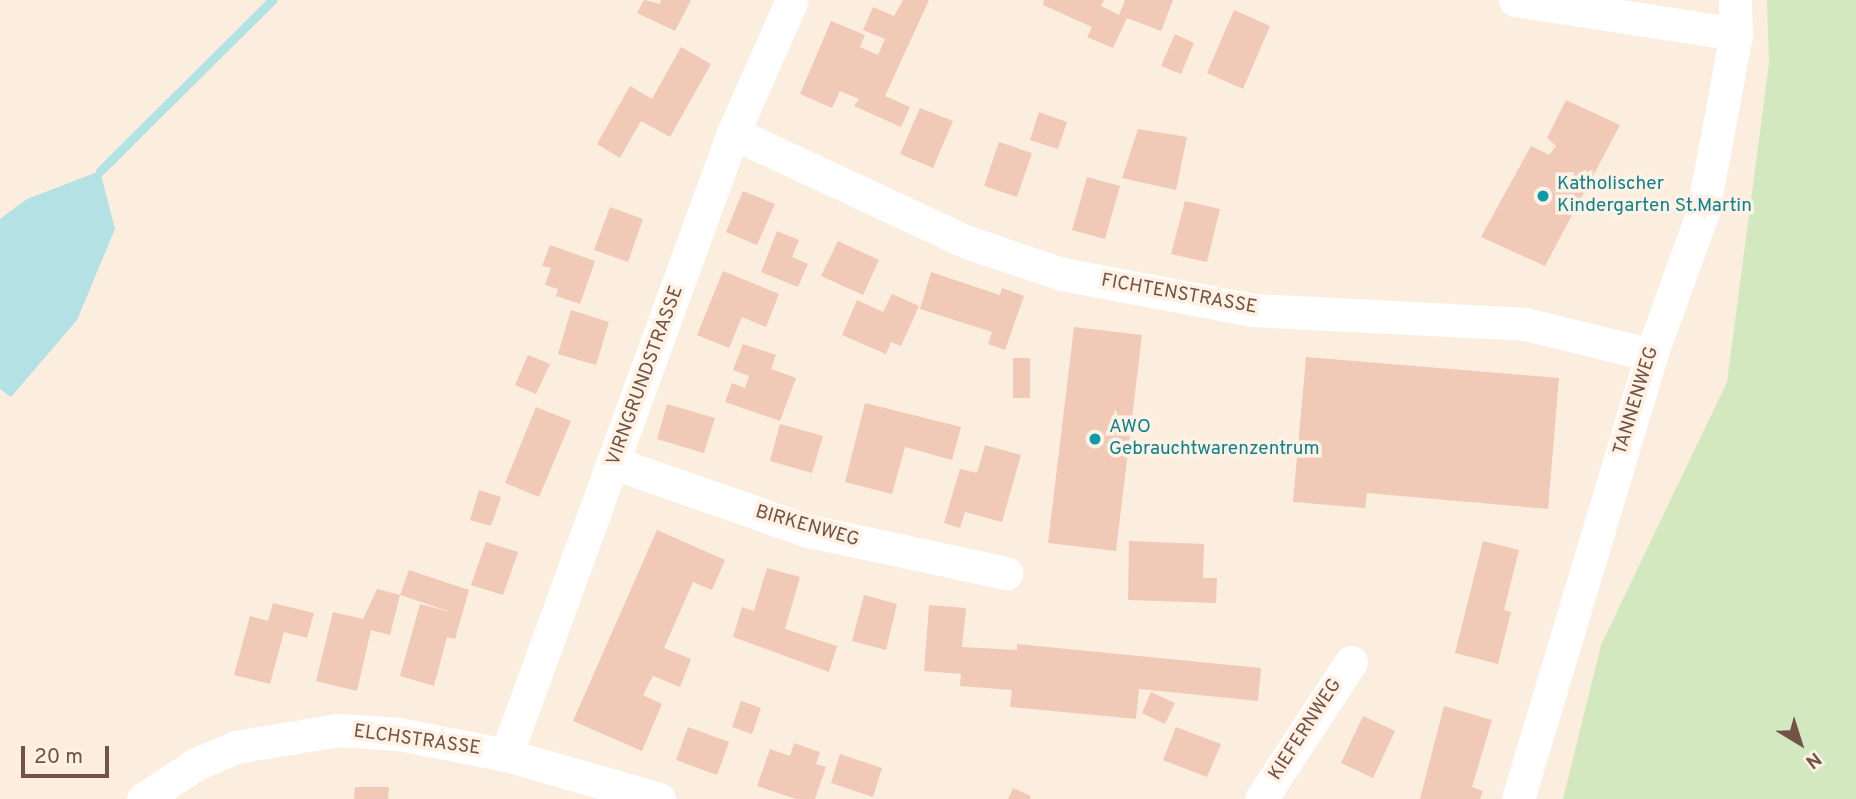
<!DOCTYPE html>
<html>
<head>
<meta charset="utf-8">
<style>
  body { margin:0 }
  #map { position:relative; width:1856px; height:799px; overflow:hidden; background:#fceedf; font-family:Overpass,sans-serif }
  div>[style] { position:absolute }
  .green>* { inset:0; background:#d3e8be }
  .water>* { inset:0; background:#b4e1e4 }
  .stream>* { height:9px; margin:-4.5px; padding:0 4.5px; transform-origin:4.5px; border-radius:4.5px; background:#b4e1e4 }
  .building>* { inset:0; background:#f1c9b7 }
  .street>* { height:33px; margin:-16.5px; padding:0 16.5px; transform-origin:16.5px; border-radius:16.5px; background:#fff }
  .dots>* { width:19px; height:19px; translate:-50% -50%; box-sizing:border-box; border:4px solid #fff2e4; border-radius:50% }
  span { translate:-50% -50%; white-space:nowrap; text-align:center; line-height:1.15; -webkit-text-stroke:7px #fff2e4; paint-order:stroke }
  .culture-label { font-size:19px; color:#0d838f }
  .left { translate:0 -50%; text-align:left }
  .street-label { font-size:19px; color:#715347 }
  .north { position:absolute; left:1765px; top:708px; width:70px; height:70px; -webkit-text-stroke:5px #fff2e4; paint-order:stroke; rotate:142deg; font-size:19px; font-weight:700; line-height:28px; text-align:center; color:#715347 }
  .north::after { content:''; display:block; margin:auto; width:24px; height:32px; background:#715347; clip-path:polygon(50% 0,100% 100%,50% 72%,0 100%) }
  .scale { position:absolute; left:21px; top:746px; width:88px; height:32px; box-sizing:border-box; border:4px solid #715347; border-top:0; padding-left:9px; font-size:21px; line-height:24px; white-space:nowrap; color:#715347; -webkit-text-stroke:5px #fff2e4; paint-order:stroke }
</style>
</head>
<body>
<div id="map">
  <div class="green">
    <div style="clip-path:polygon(1767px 0,1856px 0,1856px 799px,1563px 799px,1601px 645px,1727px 382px,1769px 63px)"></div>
  </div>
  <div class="water">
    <div style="clip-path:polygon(100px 171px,115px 229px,77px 320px,11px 397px,0 389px,0 219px,27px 199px)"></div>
  </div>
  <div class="stream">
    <div style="left:100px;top:171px;width:243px;rotate:-44.8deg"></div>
  </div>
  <div class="building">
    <div style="clip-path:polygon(644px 0,660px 4px,661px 0,691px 0,675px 31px,637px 13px)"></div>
    <div style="clip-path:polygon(903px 0,929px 0,885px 96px,910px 107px,901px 127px,854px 106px,859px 99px,840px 91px,832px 108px,800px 94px,831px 21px,865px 35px,860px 47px,878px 55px,885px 39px,863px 30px,873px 7px,894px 16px)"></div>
    <div style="clip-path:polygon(1044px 0,1104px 0,1101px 6px,1119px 15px,1125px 0,1173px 0,1161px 31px,1127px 18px,1113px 48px,1087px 37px,1092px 27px,1043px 5px)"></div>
    <div style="clip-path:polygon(1234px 10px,1270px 26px,1243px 89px,1207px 73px)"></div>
    <div style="clip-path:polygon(1175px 34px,1194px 43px,1181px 74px,1161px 66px)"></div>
    <div style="clip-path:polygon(681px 47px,711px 64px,670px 137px,641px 121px,620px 158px,597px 144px,630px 86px,652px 99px)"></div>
    <div style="clip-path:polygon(1566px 100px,1620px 125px,1545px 266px,1481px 237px,1531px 146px,1549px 155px,1556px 146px,1547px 138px)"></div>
    <div style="clip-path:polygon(920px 108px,953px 121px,933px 168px,900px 154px)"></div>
    <div style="clip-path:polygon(1039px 112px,1067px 122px,1058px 149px,1030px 140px)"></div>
    <div style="clip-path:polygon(1138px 129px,1187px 137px,1176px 190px,1122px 178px)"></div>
    <div style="clip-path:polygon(999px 142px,1032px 153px,1017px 197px,984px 186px)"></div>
    <div style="clip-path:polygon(1087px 177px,1120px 186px,1105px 239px,1072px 230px)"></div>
    <div style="clip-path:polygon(743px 191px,775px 204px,757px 245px,726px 232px)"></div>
    <div style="clip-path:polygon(1185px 201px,1220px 209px,1207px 262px,1171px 254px)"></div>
    <div style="clip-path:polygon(610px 207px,643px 219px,628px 262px,594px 250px)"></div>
    <div style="clip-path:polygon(777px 231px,799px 240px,792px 257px,808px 264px,798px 287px,761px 272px)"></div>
    <div style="clip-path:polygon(838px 241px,879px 260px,863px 295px,821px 276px)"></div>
    <div style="clip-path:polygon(550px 245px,595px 261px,580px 304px,556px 296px,558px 289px,545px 285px,551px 268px,542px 266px)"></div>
    <div style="clip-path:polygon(723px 271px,779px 294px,766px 327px,742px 317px,729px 348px,697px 335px)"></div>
    <div style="clip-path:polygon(931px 272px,1000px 295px,1002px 288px,1024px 296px,1005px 350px,988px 344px,992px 332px,920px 309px)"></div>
    <div style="clip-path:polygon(892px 294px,919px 306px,901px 346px,891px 342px,886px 354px,842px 335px,857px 300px,883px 312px)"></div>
    <div style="clip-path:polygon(571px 310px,609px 322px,596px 365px,558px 354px)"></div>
    <div style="clip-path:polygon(1074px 327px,1142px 335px,1116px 551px,1048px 543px)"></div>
    <div style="clip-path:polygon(743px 344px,776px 355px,771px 369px,796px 378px,780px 421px,725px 402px,732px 383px,745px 388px,749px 376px,733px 370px)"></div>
    <div style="clip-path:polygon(528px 355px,550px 364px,536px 394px,515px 385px)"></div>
    <div style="clip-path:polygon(1306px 357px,1559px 378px,1548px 509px,1367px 493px,1365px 508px,1293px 502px)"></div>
    <div style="clip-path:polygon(1013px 358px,1030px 358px,1030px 398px,1013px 398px)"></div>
    <div style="clip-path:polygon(865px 403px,961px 427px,952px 460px,905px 447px,892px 494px,845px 482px)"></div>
    <div style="clip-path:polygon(667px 404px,715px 418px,704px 453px,657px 439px)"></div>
    <div style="clip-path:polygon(536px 407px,571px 421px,539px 497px,505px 483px)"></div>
    <div style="clip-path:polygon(780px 424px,823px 436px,812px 473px,770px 461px)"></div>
    <div style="clip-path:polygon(985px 445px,1021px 455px,1002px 522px,965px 512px,960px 528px,944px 523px,960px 469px,977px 473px)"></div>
    <div style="clip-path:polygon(479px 490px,501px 497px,491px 526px,470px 520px)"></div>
    <div style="clip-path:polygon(657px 530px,725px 560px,712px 590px,693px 582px,664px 648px,691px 659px,680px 687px,653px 676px,643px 695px,662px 704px,642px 751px,573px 721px)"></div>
    <div style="clip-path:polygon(1129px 541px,1204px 544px,1203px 578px,1217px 578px,1216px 603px,1128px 600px)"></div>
    <div style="clip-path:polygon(1483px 541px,1519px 550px,1504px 610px,1511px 612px,1498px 664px,1455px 653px)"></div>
    <div style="clip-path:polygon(486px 542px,518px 552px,503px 595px,471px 585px)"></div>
    <div style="clip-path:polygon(767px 568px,800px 577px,785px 629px,837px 646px,829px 672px,733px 637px,742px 607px,754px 611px)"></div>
    <div style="clip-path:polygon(409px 570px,469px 590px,455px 639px,447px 637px,434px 686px,400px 676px,420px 604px,454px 613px,400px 595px)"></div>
    <div style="clip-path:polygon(377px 589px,400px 595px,390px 635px,371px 630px,357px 691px,316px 681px,333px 612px,363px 619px)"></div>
    <div style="clip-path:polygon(864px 595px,897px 604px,886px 650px,852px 641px)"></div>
    <div style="clip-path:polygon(273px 603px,314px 613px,307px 638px,284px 632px,270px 684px,234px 675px,250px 616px,268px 621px)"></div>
    <div style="clip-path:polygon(929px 605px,966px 608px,962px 647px,1017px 650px,1017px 644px,1261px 668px,1258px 701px,1139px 689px,1136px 719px,1010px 707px,1012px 690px,960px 686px,961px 674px,924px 671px)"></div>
    <div style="clip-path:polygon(1151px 692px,1175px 703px,1165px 724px,1142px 713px)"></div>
    <div style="clip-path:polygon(741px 701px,761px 708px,752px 734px,732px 727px)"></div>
    <div style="clip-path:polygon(1444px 706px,1492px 720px,1472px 787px,1483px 791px,1480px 799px,1420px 799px)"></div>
    <div style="clip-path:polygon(1363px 716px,1395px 731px,1373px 778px,1341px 763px)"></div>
    <div style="clip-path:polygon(688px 727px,729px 742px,717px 775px,676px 760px)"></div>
    <div style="clip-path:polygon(1176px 727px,1221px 744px,1207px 777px,1163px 760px)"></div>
    <div style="clip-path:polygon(794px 743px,820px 752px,816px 764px,826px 767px,815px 799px,796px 799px,757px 786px,770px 749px,790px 756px)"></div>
    <div style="clip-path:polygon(840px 754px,882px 768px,873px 797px,831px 783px)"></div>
    <div style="clip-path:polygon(355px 787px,389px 787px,388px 799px,354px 799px)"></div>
    <div style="clip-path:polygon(1013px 788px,1031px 796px,1030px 799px,1008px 799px)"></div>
  </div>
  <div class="street">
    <div style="left:1515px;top:0;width:224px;rotate:8.7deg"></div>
    <div style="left:733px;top:133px;width:258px;rotate:25deg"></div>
    <div style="left:967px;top:242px;width:100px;rotate:18.6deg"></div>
    <div style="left:1062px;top:274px;width:193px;rotate:10.7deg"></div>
    <div style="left:1252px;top:310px;width:273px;rotate:2.9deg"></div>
    <div style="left:1525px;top:324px;width:130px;rotate:13.8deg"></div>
    <div style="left:614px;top:463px;width:202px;rotate:19.3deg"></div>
    <div style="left:805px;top:530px;width:206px;rotate:12.1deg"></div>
    <div style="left:506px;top:755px;width:662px;rotate:-69.95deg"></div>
    <div style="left:733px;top:133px;width:145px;rotate:-66.1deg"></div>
    <div style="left:143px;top:799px;width:64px;rotate:-33.4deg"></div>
    <div style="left:196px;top:764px;width:43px;rotate:-23deg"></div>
    <div style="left:236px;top:747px;width:104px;rotate:-9.4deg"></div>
    <div style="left:339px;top:730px;width:60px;rotate:3.8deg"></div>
    <div style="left:399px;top:734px;width:109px;rotate:11.1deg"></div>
    <div style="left:506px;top:755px;width:159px;rotate:16deg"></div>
    <div style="left:1261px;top:799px;width:164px;rotate:-56.7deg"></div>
    <div style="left:1518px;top:799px;width:463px;rotate:-73.3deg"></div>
    <div style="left:1651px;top:355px;width:153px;rotate:-70.1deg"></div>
    <div style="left:1703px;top:211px;width:180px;rotate:-79.4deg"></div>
    <div style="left:1736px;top:34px;width:34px;rotate:-92deg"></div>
  </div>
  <div class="dots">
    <div style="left:1543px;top:196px;background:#0f9aa8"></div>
    <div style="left:1095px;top:439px;background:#0f9aa8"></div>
  </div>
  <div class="culture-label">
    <span class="left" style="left:1557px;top:196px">Katholischer<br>Kindergarten St.Martin</span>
    <span class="left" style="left:1109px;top:439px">AWO<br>Gebrauchtwarenzentrum</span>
  </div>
  <div class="street-label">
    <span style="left:1179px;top:295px;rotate:10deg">FICHTENSTRASSE</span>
    <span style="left:646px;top:376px;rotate:-70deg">VIRNGRUNDSTRASSE</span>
    <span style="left:1637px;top:401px;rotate:-73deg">TANNENWEG</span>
    <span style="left:807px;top:527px;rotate:16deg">BIRKENWEG</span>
    <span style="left:1306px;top:730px;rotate:-57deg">KIEFERNWEG</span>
    <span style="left:417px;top:741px;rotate:8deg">ELCHSTRASSE</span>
  </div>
  <div class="north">N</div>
  <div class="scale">20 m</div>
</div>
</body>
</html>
